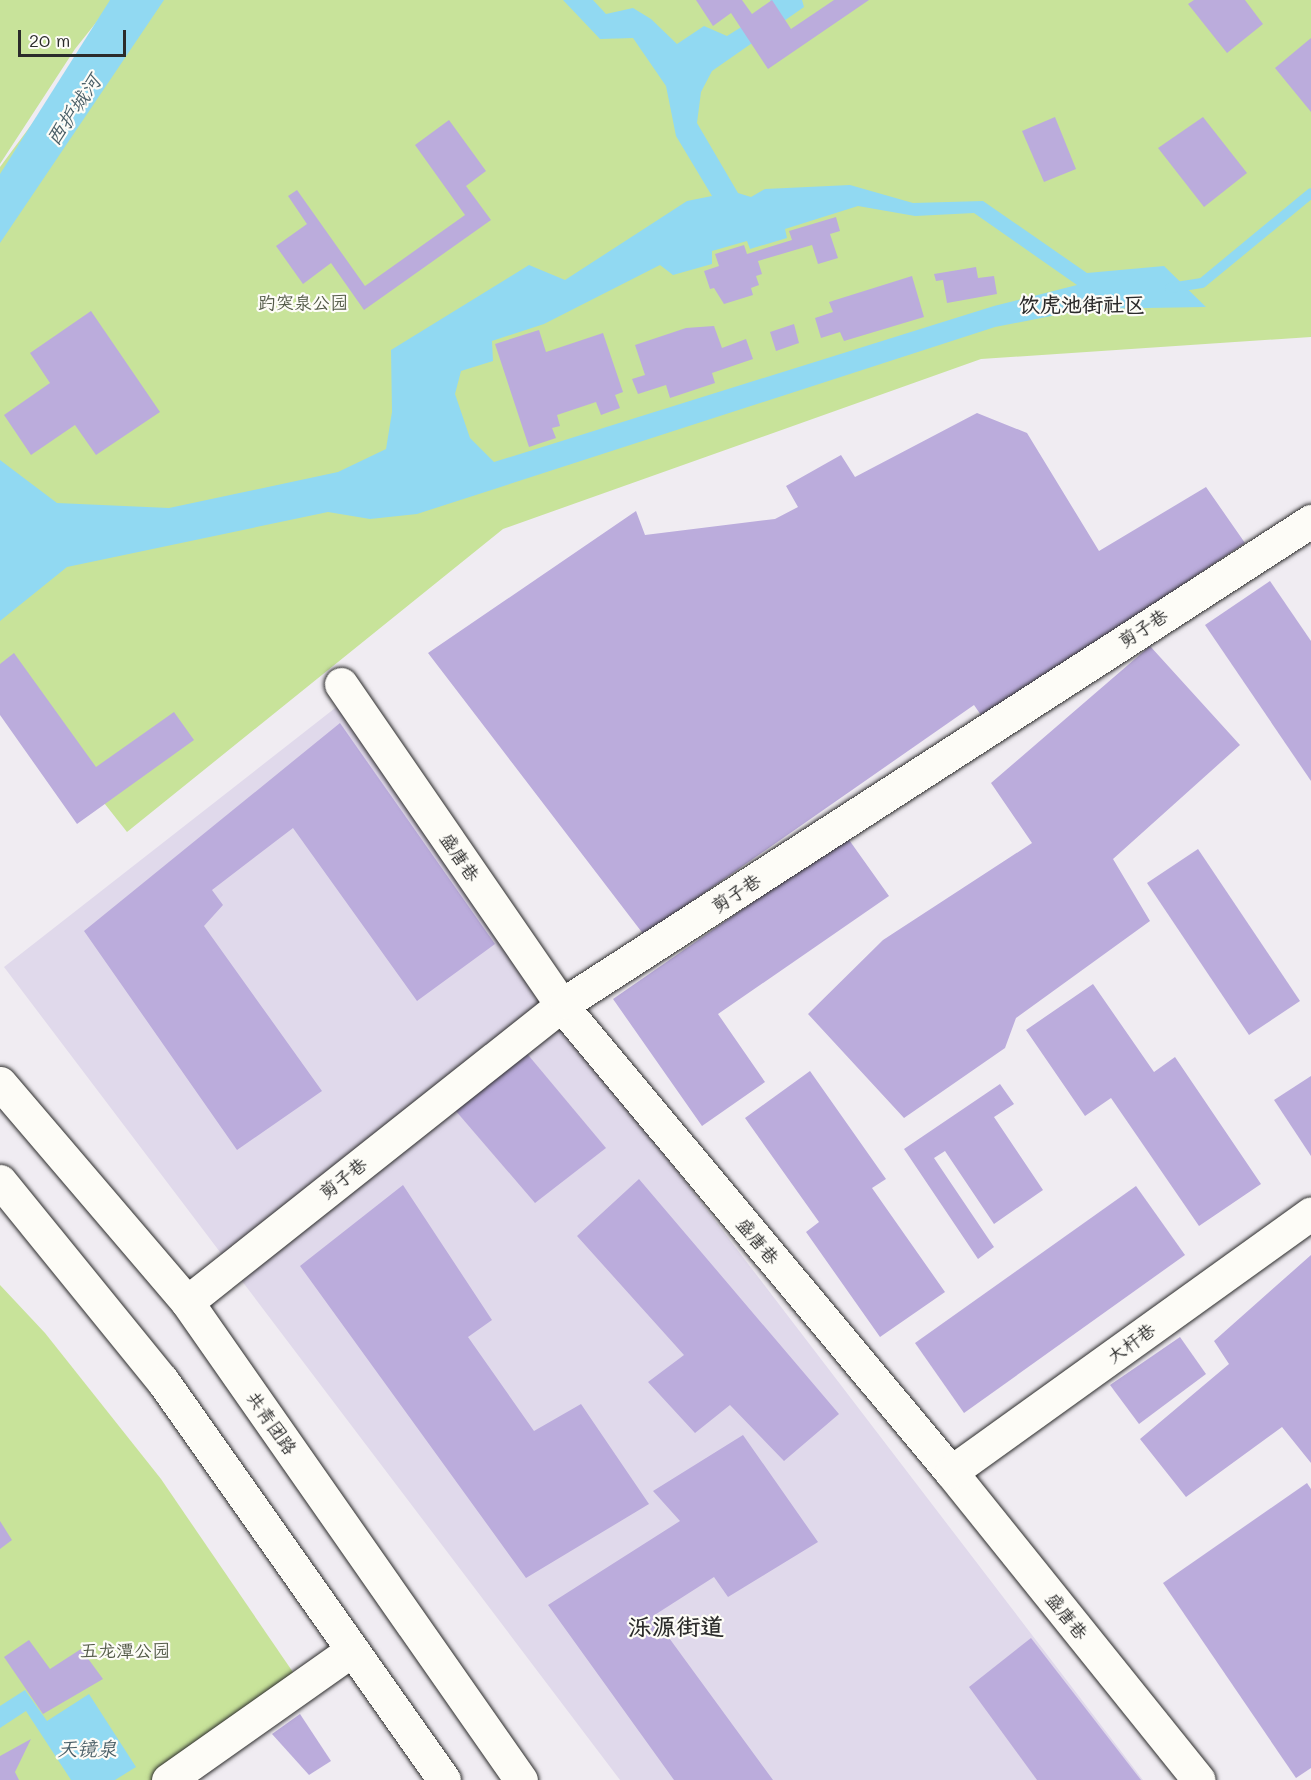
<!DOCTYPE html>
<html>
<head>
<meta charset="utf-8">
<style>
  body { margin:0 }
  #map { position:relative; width:1311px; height:1780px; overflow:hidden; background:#f0ecf2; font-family:Mali,"LXGW WenKai TC",sans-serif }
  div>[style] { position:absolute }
  .built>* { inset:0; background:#e0d9eb }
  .green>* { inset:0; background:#c8e39a }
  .water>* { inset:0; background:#91d9f2 }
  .stream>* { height:10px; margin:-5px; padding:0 5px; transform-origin:5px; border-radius:5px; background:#91d9f2 }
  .building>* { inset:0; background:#bbacdc }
  .roads { filter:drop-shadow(0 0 2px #2b2b2b) drop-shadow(0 0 2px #2b2b2b) }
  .minor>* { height:33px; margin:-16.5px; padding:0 16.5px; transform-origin:16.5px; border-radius:16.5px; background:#fdfcf7 }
  .secondary>* { height:33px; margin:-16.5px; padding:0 16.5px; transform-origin:16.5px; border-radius:16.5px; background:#fdfcf7 }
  span { translate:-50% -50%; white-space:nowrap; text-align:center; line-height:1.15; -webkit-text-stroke:4.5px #fdfcf7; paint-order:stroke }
  .park-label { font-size:18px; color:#525947 }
  .street-label { font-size:18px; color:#2b2b2b }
  .water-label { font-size:20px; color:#4a5f67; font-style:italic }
  .quarter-label { font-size:21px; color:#2b2b2b; font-weight:700 }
  .district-label { font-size:24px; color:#2b2b2b; font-weight:700 }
  .scale { position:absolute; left:18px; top:30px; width:108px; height:27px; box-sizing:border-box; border:3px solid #2b2b2b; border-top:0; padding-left:8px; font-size:18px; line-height:21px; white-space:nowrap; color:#2b2b2b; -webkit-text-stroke:4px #fdfcf7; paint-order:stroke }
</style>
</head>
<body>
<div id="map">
  <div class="built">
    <div style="clip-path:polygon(339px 705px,570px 1031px,1143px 1780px,620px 1780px,4px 967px)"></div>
  </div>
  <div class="green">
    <div style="clip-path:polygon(0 0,114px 0,75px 49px,0 164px)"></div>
    <div style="clip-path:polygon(124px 0,1311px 0,1311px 337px,981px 359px,503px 529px,127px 832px,0 671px,0 167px)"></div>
    <div style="clip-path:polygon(0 1285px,45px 1333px,161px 1479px,299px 1681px,160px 1780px,0 1780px)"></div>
  </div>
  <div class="water">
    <div style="clip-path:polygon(110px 0,164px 0,0 243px,0 174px)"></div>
    <div style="clip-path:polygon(evenodd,563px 0,593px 0,606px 14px,633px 8px,651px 19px,677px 44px,704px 26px,727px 36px,773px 7px,770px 0,802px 0,804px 7px,712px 71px,701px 92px,697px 123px,738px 193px,751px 197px,765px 189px,850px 185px,913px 203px,983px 201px,1087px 273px,1164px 266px,1206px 307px,1087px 309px,995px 327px,417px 514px,370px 519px,328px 512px,67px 567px,0 621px,0 460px,57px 503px,169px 508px,338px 472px,386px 449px,392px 412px,391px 350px,529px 265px,565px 280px,687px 201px,712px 196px,676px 136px,666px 86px,633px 38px,600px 39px,563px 0,858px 206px,915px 216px,974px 213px,1077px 285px,994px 306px,494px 462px,470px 438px,455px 394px,461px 371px,493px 361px,492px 341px,544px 324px,660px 265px,673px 275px,712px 264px,712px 251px,747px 241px,750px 249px,787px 238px,785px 229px,858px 206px)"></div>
    <div style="clip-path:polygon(25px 1690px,47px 1721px,89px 1694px,136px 1767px,115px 1780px,71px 1780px,26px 1711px,0 1728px,0 1706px)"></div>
  </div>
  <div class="stream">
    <div style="left:1170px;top:288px;width:32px;rotate:-9deg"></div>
    <div style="left:1202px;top:283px;width:141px;rotate:-39.5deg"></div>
  </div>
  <div class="building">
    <div style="clip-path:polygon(696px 0,742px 0,752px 14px,772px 0,791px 29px,834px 0,869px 0,768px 69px,731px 13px,713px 26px)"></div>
    <div style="clip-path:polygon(1194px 0,1245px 0,1263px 24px,1227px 53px,1188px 4px)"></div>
    <div style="clip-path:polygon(1311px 38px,1311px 112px,1275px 68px)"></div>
    <div style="clip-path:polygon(1055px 117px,1076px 169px,1044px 182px,1022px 131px)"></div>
    <div style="clip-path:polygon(1203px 117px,1247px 173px,1204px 207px,1158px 148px)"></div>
    <div style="clip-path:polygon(449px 120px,486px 171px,466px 186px,491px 220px,364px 310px,331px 263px,303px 284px,276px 246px,307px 224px,288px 196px,297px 190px,365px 286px,465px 215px,415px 145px)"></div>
    <div style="clip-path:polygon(836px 217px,840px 231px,830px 234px,838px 258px,818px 264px,812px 245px,758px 261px,762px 274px,756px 276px,759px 285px,751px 288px,753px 295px,724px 304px,714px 288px,710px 289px,704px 271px,719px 266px,715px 254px,744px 245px,747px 254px,792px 240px,789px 231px)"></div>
    <div style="clip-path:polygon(976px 267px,978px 278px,994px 276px,997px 294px,947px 303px,943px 280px,936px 281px,934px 274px)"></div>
    <div style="clip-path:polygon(912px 276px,924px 317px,844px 341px,840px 332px,821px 338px,815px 318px,833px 312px,829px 302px)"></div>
    <div style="clip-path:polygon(91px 311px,160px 412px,96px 455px,75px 425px,31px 455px,4px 415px,50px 383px,30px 353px)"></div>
    <div style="clip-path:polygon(794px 324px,799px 343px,776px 351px,770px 332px)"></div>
    <div style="clip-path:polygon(714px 326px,722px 348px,746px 339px,753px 359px,712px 373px,715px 383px,670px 398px,666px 385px,638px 394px,632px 379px,645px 375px,635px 345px,686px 328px)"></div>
    <div style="clip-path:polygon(539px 330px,546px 352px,603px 333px,623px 392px,615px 395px,620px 408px,601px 415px,596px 402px,557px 415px,560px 426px,552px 428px,556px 438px,529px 447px,495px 344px)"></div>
    <div style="clip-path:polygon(977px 413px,1027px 433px,1099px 551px,1206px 487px,1245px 543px,983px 718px,974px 705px,644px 935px,428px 653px,636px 511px,645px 535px,775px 519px,798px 507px,786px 486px,841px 455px,855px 477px)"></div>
    <div style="clip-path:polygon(1270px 581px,1311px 641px,1311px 781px,1205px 625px)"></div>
    <div style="clip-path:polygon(1150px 646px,1240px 745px,1113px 859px,1150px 921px,1016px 1018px,1005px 1048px,904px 1118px,808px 1014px,883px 940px,1032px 843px,991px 783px)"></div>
    <div style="clip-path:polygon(14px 653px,96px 767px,174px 712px,194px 740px,77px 824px,0 715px,0 664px)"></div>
    <div style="clip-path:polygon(340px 723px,495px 944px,417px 1001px,293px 828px,212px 890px,223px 905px,204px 926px,322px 1091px,237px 1150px,84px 931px)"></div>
    <div style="clip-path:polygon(847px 837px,889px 896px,718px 1014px,765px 1082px,702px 1126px,613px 999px)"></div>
    <div style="clip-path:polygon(1198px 849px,1300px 1001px,1249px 1035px,1147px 883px)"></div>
    <div style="clip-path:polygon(1093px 984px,1154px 1072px,1175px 1057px,1261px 1184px,1199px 1226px,1111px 1098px,1085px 1116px,1026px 1030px)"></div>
    <div style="clip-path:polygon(524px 1050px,606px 1148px,535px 1203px,455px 1110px)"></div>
    <div style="clip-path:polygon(810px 1071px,886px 1179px,872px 1188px,945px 1292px,880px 1337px,806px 1232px,819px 1222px,745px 1118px)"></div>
    <div style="clip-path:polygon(1311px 1076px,1311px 1156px,1274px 1100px)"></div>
    <div style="clip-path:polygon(1000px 1084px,1014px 1104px,994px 1117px,1043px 1190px,994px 1224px,945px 1151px,934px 1158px,994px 1247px,978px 1259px,904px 1149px)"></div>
    <div style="clip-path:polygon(639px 1179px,839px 1414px,784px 1461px,730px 1405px,695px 1433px,648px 1382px,684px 1355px,577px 1236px)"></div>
    <div style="clip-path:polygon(403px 1185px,492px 1320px,468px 1337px,534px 1431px,581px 1404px,649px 1504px,526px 1578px,300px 1266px)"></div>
    <div style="clip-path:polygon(1136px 1186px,1185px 1255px,964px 1413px,915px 1343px)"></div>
    <div style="clip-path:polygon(1311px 1255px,1311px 1463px,1282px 1427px,1186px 1497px,1140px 1439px,1229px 1364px,1214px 1341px)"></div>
    <div style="clip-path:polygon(1180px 1337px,1206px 1374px,1139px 1424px,1110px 1385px)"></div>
    <div style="clip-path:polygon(743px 1435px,818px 1542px,728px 1597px,714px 1577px,653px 1616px,773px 1780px,674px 1780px,548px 1605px,680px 1521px,653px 1491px)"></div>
    <div style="clip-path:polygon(1307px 1483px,1311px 1489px,1311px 1768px,1296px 1778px,1163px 1583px)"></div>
    <div style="clip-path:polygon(0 1521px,12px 1540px,0 1549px)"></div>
    <div style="clip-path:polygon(1031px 1638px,1141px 1780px,1037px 1780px,969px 1687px)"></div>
    <div style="clip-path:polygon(29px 1640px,50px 1669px,81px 1649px,103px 1679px,43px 1714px,4px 1657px)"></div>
    <div style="clip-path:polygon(300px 1714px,331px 1761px,309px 1775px,272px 1734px)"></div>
    <div style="clip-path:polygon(31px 1739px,15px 1772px,19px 1780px,0 1780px,0 1756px)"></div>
  </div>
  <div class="roads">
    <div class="minor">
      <div style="left:341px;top:684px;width:391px;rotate:55.5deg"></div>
      <div style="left:562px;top:1006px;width:607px;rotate:50.15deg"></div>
      <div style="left:951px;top:1472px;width:395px;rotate:51.2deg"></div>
      <div style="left:187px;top:1302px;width:483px;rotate:-38.4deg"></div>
      <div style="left:566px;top:1002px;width:887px;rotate:-32.85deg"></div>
      <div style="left:951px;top:1472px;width:443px;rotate:-35.7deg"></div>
      <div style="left:168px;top:1780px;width:225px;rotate:-35.2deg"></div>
    </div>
    <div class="secondary">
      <div style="left:0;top:1083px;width:288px;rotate:49.5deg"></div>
      <div style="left:187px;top:1302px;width:583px;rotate:55.06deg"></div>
      <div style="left:0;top:1181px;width:257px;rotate:50.9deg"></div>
      <div style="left:162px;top:1380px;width:489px;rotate:54.8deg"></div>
    </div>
  </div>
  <div class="park-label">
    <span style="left:303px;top:302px">趵突泉公园</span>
    <span style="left:125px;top:1650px">五龙潭公园</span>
  </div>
  <div class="street-label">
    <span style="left:1143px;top:628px;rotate:-33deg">剪子巷</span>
    <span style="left:460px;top:857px;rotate:56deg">盛唐巷</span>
    <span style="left:736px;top:893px;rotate:-33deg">剪子巷</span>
    <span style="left:343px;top:1178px;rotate:-38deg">剪子巷</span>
    <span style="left:758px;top:1241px;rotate:50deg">盛唐巷</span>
    <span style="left:1131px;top:1343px;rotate:-36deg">大杆巷</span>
    <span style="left:272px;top:1423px;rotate:55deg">共青团路</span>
    <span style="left:1067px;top:1616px;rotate:51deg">盛唐巷</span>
  </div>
  <div class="water-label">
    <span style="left:73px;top:110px;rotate:-56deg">西护城河</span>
    <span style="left:87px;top:1748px">天镜泉</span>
  </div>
  <div class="quarter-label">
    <span style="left:1082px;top:304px">饮虎池街社区</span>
  </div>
  <div class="district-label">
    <span style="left:676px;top:1626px">泺源街道</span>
  </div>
  <div class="scale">20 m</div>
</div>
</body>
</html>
